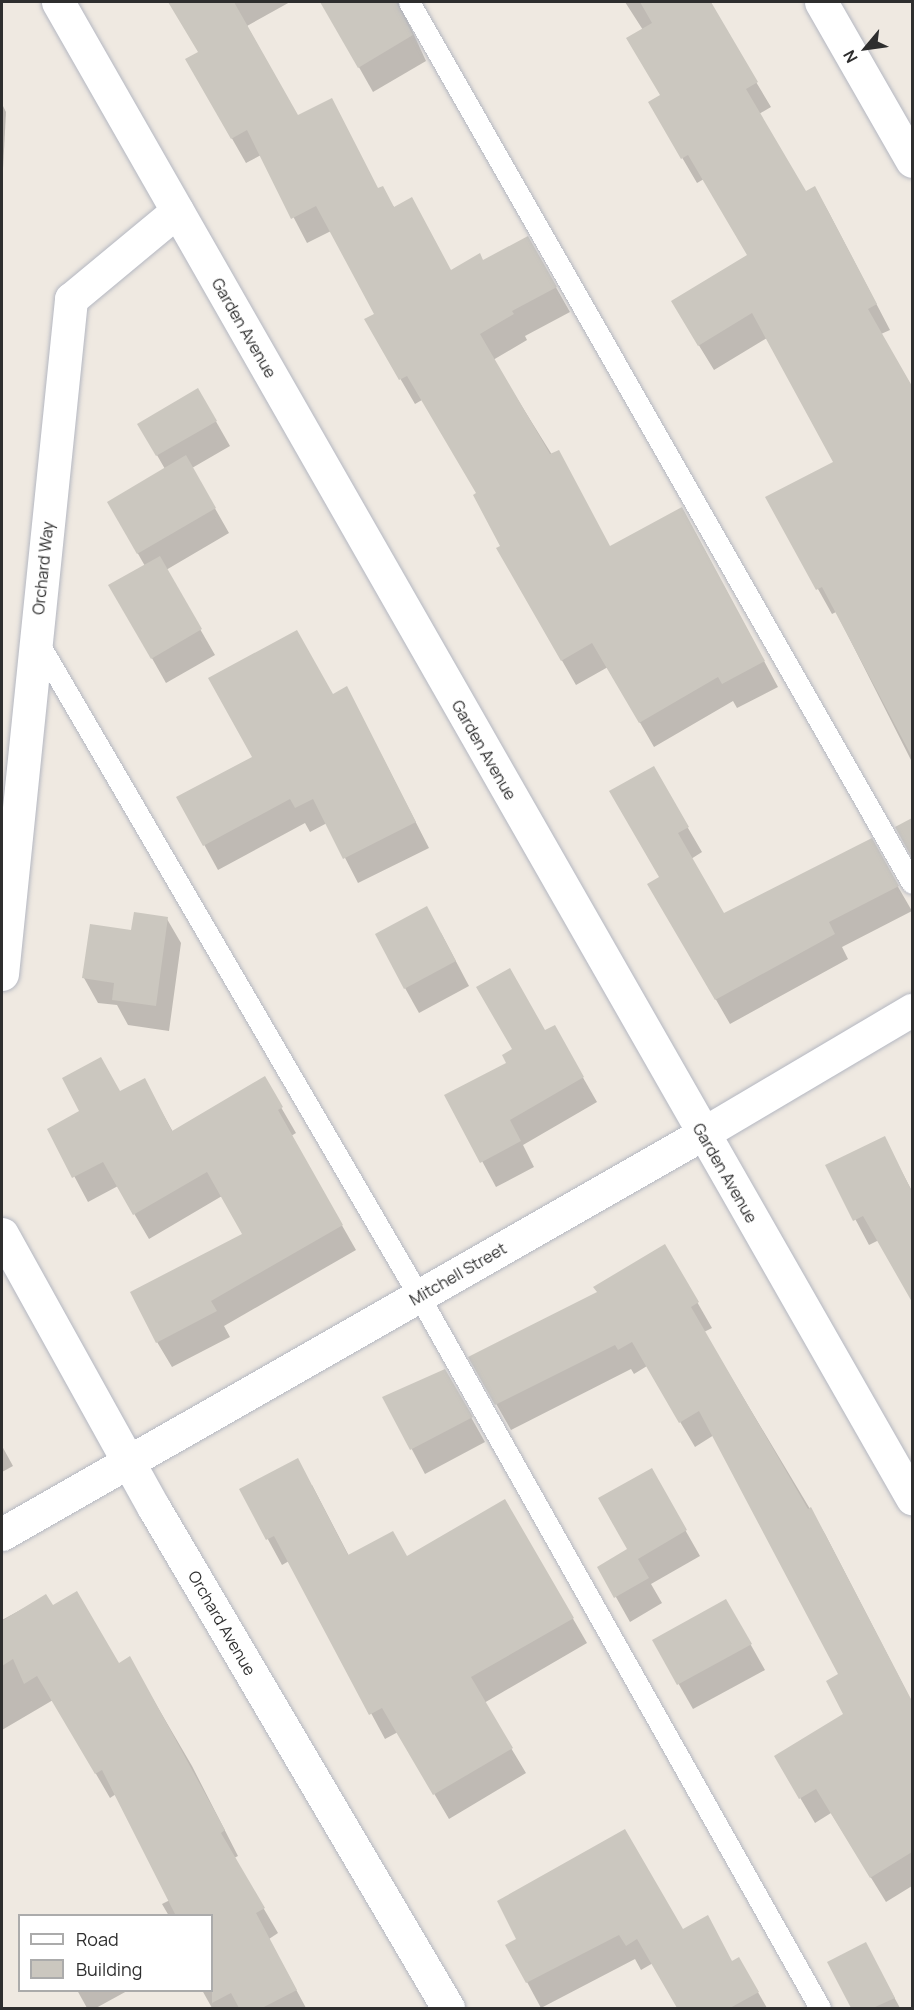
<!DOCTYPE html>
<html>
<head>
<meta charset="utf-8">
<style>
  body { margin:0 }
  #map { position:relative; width:914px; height:2010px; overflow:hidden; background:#efe9e1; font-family:Manrope,sans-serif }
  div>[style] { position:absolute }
  .shadow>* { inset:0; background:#0003 }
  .building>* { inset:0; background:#cbc7bf }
  .roads { filter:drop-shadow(0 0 2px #b4b7c1) drop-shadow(0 0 2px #b4b7c1) }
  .lane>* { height:21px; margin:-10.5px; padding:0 10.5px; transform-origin:10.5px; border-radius:10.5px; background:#fff }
  .street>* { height:33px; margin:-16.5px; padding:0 16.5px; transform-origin:16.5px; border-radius:16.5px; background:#fff }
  span { translate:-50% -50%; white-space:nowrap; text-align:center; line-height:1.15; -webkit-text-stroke:6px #fff; paint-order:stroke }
  .street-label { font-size:16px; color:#2e2e2e }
  .frame { position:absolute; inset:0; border:3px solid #2e2e2e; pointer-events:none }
  .legend { position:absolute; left:18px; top:1914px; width:195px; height:78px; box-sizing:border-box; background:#fff; border:2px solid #ababab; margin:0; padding:8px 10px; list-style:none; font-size:18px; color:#2e2e2e }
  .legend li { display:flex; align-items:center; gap:12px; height:30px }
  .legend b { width:30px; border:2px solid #ababab }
  .north { position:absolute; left:836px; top:18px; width:60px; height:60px; -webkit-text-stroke:4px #fff; paint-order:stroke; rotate:241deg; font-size:16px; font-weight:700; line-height:24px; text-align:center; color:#2e2e2e }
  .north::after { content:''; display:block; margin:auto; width:21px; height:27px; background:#2e2e2e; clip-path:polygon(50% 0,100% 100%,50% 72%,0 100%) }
</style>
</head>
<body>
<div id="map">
  <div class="shadow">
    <div style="clip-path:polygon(171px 2px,290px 2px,247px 26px,298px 117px,379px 190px,451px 271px,483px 262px,528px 238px,570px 312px,525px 336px,527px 340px,493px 360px,610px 548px,696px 534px,778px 687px,737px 708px,733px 701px,654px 747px,608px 667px,576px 685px,498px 549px,502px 547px,478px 494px,422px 400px,415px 404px,366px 320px,376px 314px,331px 231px,307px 243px,261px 155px,246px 163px,187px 60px,200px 52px)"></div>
    <div style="clip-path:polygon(322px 2px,399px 2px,426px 61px,373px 92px)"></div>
    <div style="clip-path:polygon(625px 2px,708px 2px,771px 107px,759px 114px,805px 193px,815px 188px,829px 213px,890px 330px,881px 334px,912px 387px,912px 612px,897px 620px,912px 648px,912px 762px,836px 612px,832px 614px,767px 498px,835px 463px,767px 338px,714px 370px,687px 326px,749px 256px,704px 179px,697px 183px,650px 103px,662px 96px,643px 30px)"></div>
    <div style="clip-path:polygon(2px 104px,6px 112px,2px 189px)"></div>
    <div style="clip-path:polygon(198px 390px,230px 446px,192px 468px,229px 533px,166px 570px,215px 655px,166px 683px,111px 586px,145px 566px,109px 503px,165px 469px,139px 424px)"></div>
    <div style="clip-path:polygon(347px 688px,429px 848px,358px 883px,327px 823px,310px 832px,305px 823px,218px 870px,178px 797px,254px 757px)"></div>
    <div style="clip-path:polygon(653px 768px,702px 852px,691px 859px,723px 915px,871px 840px,912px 911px,842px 947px,848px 959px,730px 1024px,649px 884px,661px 877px)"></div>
    <div style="clip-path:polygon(167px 919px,181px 943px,169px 1031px,128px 1025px,117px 1005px,98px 1003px,84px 978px,133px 932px)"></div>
    <div style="clip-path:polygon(441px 933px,469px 986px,419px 1013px,405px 988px)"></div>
    <div style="clip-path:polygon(554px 1027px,597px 1102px,523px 1145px,534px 1167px,496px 1187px,447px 1096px,509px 1064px,514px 1050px)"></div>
    <div style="clip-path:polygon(264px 1078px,296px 1133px,291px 1136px,356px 1250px,224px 1326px,230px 1337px,172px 1367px,157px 1342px,244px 1234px,222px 1196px,149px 1239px,118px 1186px,88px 1202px,49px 1129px,120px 1093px,158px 1105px,173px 1132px)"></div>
    <div style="clip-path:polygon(884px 1138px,912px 1191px,912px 1299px,879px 1240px,869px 1245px,827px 1166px)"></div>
    <div style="clip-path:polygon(665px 1246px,712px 1328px,704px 1332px,825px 1534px,912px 1702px,912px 1886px,886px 1902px,831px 1813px,815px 1823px,776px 1757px,845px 1715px,840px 1675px,714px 1435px,695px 1447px,647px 1366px,634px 1374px,631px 1369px,511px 1430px,470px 1358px,599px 1293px)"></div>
    <div style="clip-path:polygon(445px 1371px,485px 1442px,425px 1474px,384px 1397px)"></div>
    <div style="clip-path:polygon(2px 1446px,13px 1466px,2px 1472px)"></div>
    <div style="clip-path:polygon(651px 1470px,700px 1556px,651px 1584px,662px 1603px,630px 1622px,599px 1567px,629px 1550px)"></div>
    <div style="clip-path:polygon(312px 1485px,349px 1556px,406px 1558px,505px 1501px,587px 1643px,484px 1703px,526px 1773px,449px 1819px,398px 1732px,385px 1739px,289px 1561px,282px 1565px,241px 1490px)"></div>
    <div style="clip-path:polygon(46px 1596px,53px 1607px,118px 1665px,129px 1658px,192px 1766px,238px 1856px,234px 1858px,278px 1933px,269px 1939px,306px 2008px,212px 2008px,202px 1990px,212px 1990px,212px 1916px,169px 1916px,162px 1904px,170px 1900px,116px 1794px,110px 1798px,53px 1700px,2px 1730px,2px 1620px)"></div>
    <div style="clip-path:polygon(726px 1601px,765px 1670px,693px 1709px,654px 1641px)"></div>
    <div style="clip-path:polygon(708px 1917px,732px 1963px,739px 1959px,767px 2008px,679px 2008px,653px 1963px,641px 1970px,635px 1959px,541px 2008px,507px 1945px,518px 1939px,682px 1931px)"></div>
    <div style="clip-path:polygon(829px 1963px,879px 1969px,900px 2008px,853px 2008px)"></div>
    <div style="clip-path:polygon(77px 1990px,127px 1990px,127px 1991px,96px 2008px,87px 2008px)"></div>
  </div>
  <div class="building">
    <div style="clip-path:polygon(168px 2px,234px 2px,298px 115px,332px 98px,378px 188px,383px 186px,394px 207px,412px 197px,451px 270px,480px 253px,483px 260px,528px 236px,557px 287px,512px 311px,514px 314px,480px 334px,550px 454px,559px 450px,610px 546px,682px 507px,765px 661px,722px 684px,718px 677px,639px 723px,592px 643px,561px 661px,496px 548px,500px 546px,473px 495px,476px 493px,407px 376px,399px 380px,364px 319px,374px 314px,316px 206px,291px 219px,247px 130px,231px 139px,185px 59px,198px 52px)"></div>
    <div style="clip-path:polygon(320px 2px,396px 2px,413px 35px,358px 68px)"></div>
    <div style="clip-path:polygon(640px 2px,711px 2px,758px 82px,746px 89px,806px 191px,815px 186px,877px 304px,868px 309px,912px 386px,912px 757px,822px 587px,816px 590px,765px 497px,833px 462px,752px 313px,698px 346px,671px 301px,747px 255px,688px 155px,681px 159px,648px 102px,660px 95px,626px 38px,652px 23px)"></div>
    <div style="clip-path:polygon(198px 388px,217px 421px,156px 456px,137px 424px)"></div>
    <div style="clip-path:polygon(186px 455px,216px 508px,137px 554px,107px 502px)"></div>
    <div style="clip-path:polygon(160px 556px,202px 629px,151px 659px,108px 585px)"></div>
    <div style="clip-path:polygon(297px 630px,333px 694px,347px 686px,416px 822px,343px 859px,313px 799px,295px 808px,290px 799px,203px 846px,176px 797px,252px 757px,208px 678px)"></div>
    <div style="clip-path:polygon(654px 766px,689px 827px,678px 833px,724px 913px,872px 838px,899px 886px,829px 922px,835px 934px,715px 1000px,647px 884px,659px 877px,609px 791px)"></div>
    <div style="clip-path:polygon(912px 818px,912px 858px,895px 827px)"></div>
    <div style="clip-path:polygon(427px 906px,456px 961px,404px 989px,375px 934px)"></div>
    <div style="clip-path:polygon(134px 912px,168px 917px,156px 1006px,112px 1000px,114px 983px,82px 978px,90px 924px,131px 930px)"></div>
    <div style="clip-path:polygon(510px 968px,545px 1030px,555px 1025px,584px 1077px,510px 1120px,521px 1141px,480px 1163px,444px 1095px,506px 1063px,502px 1055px,512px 1049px,476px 987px)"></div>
    <div style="clip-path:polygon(101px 1057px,120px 1091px,145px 1078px,172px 1131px,265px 1076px,283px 1107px,278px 1110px,343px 1225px,211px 1301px,217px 1311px,156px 1343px,130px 1292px,242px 1234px,207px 1172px,133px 1215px,103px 1162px,72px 1178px,47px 1129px,79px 1111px,62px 1078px)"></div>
    <div style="clip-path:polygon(885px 1136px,912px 1192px,912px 1302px,863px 1216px,853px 1221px,825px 1165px)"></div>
    <div style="clip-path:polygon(665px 1244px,699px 1302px,691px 1307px,808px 1509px,811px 1507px,912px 1701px,912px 1852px,870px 1878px,816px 1789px,799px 1799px,774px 1756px,843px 1714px,826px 1681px,838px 1674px,699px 1411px,679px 1423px,632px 1342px,618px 1350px,615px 1345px,495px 1405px,468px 1357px,597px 1292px,593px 1287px)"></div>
    <div style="clip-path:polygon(445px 1369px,473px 1417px,410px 1450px,382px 1397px)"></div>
    <div style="clip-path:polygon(298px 1458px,348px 1555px,393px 1531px,407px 1556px,505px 1499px,574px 1618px,471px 1677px,513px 1748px,433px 1795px,382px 1708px,369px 1715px,274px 1536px,266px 1540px,239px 1489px)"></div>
    <div style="clip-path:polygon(652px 1468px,687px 1530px,638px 1559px,649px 1578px,614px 1598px,597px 1567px,627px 1549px,598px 1498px)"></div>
    <div style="clip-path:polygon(77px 1591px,119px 1663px,130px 1656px,225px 1830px,221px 1833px,265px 1908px,256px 1913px,297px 1990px,262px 2008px,239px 2008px,231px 1993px,212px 2003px,212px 1916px,176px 1916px,102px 1770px,95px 1774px,37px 1676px,24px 1684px,13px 1659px,2px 1666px,2px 1621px,46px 1594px,53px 1605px)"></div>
    <div style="clip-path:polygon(726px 1599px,752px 1644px,677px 1685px,652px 1640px)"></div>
    <div style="clip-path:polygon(625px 1829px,683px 1929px,708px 1915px,732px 1961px,739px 1957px,759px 1992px,730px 2008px,677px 2008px,637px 1939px,626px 1946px,619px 1935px,526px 1983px,505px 1945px,516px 1939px,497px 1901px)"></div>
    <div style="clip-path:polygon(866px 1942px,895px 1998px,873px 2008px,851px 2008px,827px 1962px)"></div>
  </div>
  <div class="roads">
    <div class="lane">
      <div style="left:409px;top:2px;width:1014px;rotate:60.28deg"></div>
      <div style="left:36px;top:639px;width:760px;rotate:59.76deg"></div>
      <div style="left:419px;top:1296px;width:817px;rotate:60.61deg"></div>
    </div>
    <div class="street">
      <div style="left:58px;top:2px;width:1723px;rotate:60.28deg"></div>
      <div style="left:821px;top:2px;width:183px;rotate:60.2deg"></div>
      <div style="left:2px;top:974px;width:679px;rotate:-84.16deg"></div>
      <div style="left:71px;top:299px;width:138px;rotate:-39.7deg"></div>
      <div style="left:2px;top:1234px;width:313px;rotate:61deg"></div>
      <div style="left:154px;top:1508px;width:580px;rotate:59.54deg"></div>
      <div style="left:2px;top:1534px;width:806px;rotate:-29.74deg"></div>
      <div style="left:702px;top:1134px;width:244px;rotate:-30.6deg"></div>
    </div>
  </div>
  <div class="street-label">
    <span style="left:244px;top:328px;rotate:60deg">Garden Avenue</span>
    <span style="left:43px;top:568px;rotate:-84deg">Orchard Way</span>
    <span style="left:484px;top:750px;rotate:60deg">Garden Avenue</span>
    <span style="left:725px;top:1173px;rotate:60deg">Garden Avenue</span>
    <span style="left:458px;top:1274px;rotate:-30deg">Mitchell Street</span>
    <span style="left:222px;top:1623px;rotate:60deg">Orchard Avenue</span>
  </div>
  <div class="frame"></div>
  <ul class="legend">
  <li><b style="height:8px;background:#fff"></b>Road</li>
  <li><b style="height:16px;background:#cbc7bf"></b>Building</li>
  </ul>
  <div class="north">N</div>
</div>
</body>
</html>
